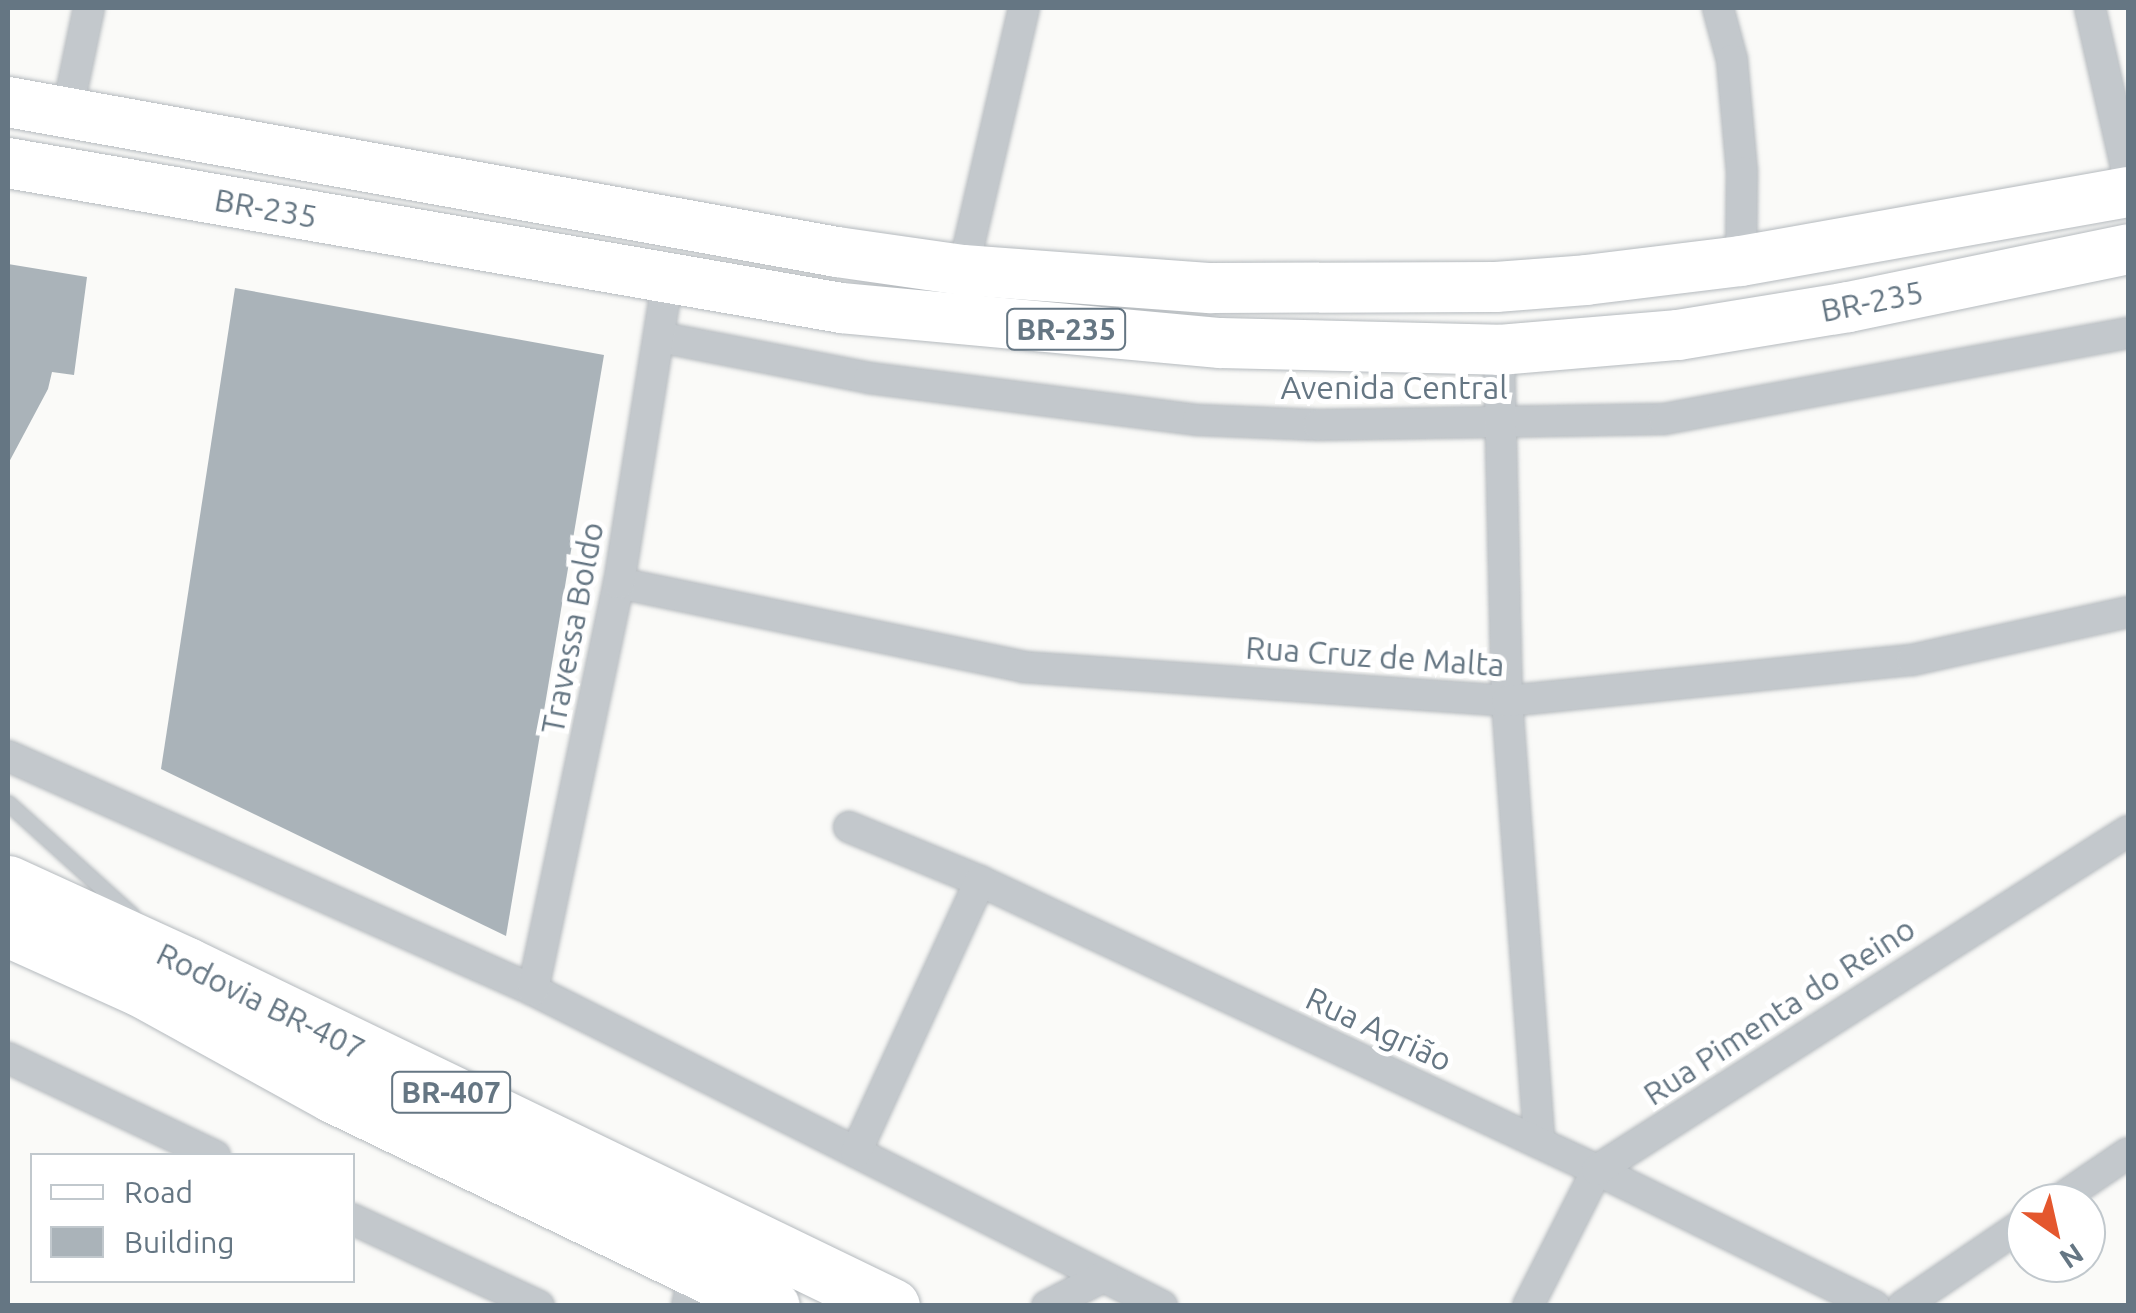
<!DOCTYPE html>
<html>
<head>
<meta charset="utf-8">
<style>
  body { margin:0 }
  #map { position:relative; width:2136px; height:1313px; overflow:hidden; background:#fafaf8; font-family:Ubuntu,sans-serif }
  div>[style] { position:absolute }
  .building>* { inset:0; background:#aab3b9 }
  .roads { filter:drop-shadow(0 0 2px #b5babe) drop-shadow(0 0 2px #b5babe) }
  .lane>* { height:15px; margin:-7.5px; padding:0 7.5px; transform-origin:7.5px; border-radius:7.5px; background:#c3c8cc }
  .street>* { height:30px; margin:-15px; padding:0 15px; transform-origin:15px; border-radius:15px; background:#c3c8cc }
  .primary>* { height:50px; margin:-25px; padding:0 25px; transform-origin:25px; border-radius:25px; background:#fff }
  .highway>* { height:55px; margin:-27.5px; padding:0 27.5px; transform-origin:27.5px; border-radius:27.5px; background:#fff }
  span { translate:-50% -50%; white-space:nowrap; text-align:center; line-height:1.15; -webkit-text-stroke:10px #fff; paint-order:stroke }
  .shield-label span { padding:2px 8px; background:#fff; border:2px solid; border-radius:8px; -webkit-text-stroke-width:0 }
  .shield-label { font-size:30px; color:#657683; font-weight:700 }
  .street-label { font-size:32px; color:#657683 }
  .frame { position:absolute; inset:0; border:10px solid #657683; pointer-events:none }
  .legend { position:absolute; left:30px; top:1153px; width:325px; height:130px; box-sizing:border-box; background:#fff; border:2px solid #c1c8cd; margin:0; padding:12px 18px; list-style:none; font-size:30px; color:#657683 }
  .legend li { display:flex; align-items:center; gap:20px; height:50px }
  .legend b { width:50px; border:2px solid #c1c8cd }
  .north { position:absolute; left:2006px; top:1183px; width:100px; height:100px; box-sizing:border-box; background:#fff; border:2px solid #c1c8cd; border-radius:50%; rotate:146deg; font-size:28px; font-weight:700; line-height:40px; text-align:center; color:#657683 }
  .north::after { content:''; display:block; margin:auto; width:35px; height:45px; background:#e4572e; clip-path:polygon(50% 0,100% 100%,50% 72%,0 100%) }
</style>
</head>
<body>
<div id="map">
  <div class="building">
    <div style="clip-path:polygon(8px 264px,87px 277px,74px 375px,52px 372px,48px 389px,8px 464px)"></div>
    <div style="clip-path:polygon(235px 288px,604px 355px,506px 936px,161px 769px)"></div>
  </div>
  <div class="roads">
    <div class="lane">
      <div style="left:8px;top:803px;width:167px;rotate:42.1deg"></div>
    </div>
    <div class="street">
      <div style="left:1718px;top:8px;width:54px;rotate:74.9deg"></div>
      <div style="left:1732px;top:60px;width:112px;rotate:84.9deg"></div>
      <div style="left:1742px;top:172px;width:89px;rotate:90.6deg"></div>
      <div style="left:2090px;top:8px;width:171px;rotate:77.2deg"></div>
      <div style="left:67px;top:113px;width:107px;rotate:-78.2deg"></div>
      <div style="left:963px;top:270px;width:269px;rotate:-76.9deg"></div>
      <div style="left:659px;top:337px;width:214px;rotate:11deg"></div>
      <div style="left:869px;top:378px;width:332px;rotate:7.3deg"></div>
      <div style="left:1198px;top:420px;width:121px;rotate:2.4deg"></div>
      <div style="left:1319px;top:425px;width:345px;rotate:-1deg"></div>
      <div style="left:1664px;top:419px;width:472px;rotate:-10.5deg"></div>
      <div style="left:1499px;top:350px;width:351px;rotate:88.7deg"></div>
      <div style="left:1507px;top:701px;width:442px;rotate:85.8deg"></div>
      <div style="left:619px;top:583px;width:413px;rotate:11.7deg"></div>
      <div style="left:1023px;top:667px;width:485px;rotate:4deg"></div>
      <div style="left:1507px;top:701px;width:407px;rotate:-5.8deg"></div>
      <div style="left:1912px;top:660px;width:221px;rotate:-12.5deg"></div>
      <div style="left:8px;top:756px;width:575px;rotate:24.02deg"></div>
      <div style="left:533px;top:990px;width:704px;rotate:26.67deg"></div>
      <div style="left:849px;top:827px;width:142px;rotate:22.4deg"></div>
      <div style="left:980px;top:881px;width:681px;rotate:25.1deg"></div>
      <div style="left:1597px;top:1170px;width:309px;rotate:26.1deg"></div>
      <div style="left:533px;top:990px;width:416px;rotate:-78.1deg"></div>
      <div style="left:619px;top:583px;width:309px;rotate:-80.9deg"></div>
      <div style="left:8px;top:1058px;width:229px;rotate:25.3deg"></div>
      <div style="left:856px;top:1152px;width:298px;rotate:-65.4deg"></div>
      <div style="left:2055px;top:1203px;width:88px;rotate:-34.4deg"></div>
      <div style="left:352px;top:1219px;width:206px;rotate:24.9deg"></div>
      <div style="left:687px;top:1306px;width:38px;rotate:-78deg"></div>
      <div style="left:1047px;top:1306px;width:63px;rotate:-27.4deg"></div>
      <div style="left:1528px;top:1306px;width:153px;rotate:-63.1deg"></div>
      <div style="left:1597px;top:1170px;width:630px;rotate:-32.55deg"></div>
      <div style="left:1903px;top:1306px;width:149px;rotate:-34.3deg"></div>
    </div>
    <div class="primary">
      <div style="left:8px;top:102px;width:842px;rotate:10.26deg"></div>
      <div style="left:837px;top:252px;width:127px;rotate:8.1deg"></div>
      <div style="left:963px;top:270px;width:249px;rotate:4.2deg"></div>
      <div style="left:1211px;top:288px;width:285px;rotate:-0.2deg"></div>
      <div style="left:1496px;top:287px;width:90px;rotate:-4.4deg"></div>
      <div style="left:1586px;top:280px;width:156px;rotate:-7deg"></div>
      <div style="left:1741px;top:261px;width:393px;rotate:-10.1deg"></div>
      <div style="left:8px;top:163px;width:846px;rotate:9.87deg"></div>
      <div style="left:841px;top:308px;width:381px;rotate:5.3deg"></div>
      <div style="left:1220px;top:343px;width:279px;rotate:1.4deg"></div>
      <div style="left:1499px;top:350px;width:180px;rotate:-4.8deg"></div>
      <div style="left:1678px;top:335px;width:173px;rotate:-9.3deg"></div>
      <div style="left:1849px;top:307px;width:285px;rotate:-11.7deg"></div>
    </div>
    <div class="highway">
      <div style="left:8px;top:883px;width:197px;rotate:24.6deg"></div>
      <div style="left:187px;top:965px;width:783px;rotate:25.81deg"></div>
      <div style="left:8px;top:929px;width:146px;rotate:24.3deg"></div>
      <div style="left:141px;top:989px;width:219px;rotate:28.9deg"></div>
      <div style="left:333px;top:1095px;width:487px;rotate:25.7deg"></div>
    </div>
  </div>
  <div class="shield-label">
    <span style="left:1066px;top:329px">BR-235</span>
    <span style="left:451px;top:1092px">BR-407</span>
  </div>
  <div class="street-label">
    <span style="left:266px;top:208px;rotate:10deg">BR-235</span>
    <span style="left:1872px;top:301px;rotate:-11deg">BR-235</span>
    <span style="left:1394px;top:387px">Avenida Central</span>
    <span style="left:572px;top:628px;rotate:-79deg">Travessa Boldo</span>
    <span style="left:1375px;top:656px;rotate:4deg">Rua Cruz de Malta</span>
    <span style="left:261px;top:1001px;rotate:26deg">Rodovia BR-407</span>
    <span style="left:1779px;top:1011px;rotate:-33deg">Rua Pimenta do Reino</span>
    <span style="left:1379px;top:1029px;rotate:25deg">Rua Agrião</span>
  </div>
  <div class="frame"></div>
  <ul class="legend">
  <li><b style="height:12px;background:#fff"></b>Road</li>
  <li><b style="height:28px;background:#aab3b9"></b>Building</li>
  </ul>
  <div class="north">N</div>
</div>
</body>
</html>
